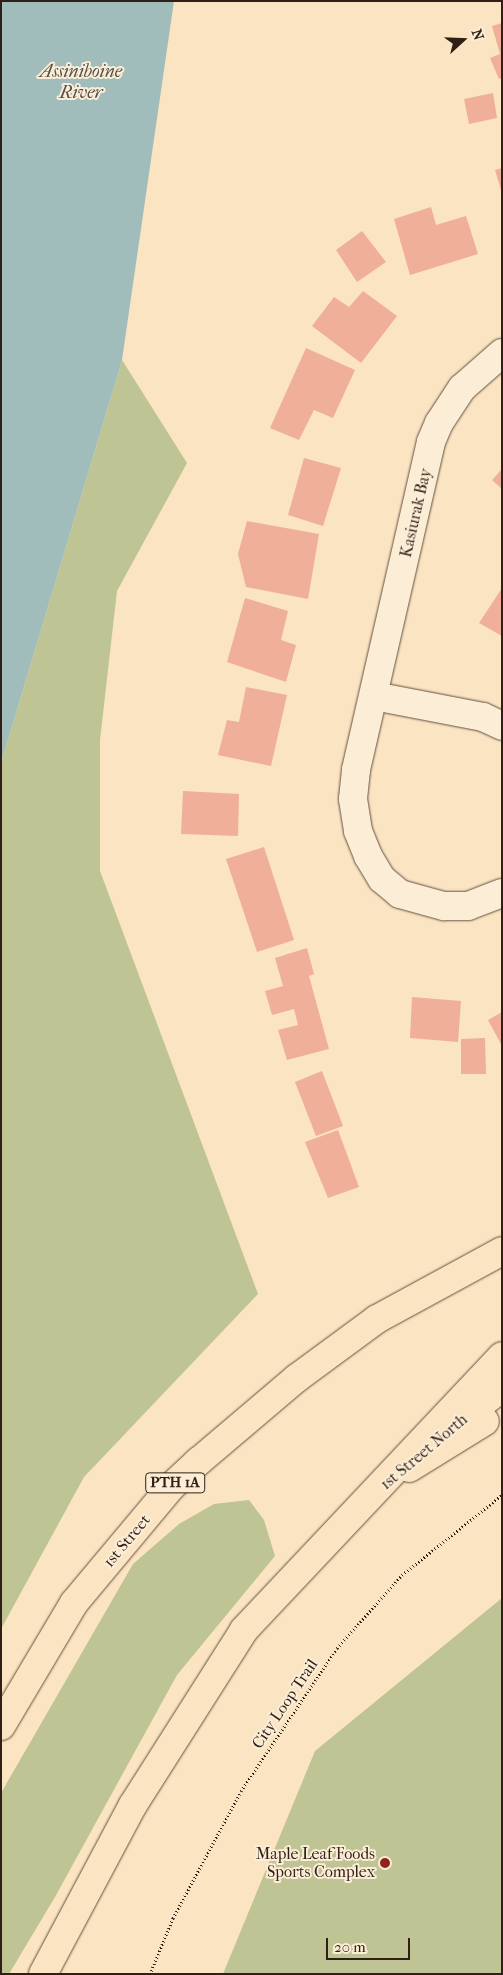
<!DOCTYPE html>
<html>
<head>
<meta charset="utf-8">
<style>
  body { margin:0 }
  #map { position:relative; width:503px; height:1975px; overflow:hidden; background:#fbe4c1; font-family:"IM FELL French Canon",serif }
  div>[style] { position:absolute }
  .green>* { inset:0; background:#bec493 }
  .water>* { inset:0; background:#a1bdbb }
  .building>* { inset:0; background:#efaf99 }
  .path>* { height:3px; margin-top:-1.5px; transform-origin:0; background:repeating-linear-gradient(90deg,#301f16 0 1px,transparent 0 3.5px) }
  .roads { filter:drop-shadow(0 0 1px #635041) drop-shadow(0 0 1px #635041) }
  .street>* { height:28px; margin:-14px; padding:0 14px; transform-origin:14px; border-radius:14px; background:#fcedd7 }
  .primary>* { height:28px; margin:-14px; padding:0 14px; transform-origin:14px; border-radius:14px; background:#fbe4c1 }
  .dots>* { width:14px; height:14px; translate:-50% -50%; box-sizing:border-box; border:2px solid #fcedd7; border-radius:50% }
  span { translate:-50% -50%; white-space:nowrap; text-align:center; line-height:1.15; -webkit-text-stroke:4px #fcedd7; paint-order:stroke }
  .shield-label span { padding:1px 4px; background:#fcedd7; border:1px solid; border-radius:4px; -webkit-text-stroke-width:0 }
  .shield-label { font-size:15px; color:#301f16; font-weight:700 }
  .street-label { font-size:16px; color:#301f16 }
  .poi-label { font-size:16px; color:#301f16 }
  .right { translate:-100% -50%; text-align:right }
  .water-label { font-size:18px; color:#524e48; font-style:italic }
  .frame { position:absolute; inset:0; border:2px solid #301f16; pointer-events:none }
  .north { position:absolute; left:438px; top:15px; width:50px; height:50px; -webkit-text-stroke:4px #fcedd7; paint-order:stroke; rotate:70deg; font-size:14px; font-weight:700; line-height:20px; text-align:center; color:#301f16 }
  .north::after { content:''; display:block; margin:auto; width:18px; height:22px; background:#301f16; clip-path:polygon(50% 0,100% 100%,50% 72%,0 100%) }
  .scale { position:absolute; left:326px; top:1938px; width:84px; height:22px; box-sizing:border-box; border:2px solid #301f16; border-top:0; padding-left:6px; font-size:15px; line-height:18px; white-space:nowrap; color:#301f16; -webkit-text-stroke:4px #fcedd7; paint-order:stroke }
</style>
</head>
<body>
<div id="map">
  <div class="green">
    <div style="clip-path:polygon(122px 360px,187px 463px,117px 591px,100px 740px,100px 871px,258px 1294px,84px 1477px,1px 1629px,1px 763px)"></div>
    <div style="clip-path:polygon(249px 1500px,264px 1520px,275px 1556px,177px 1675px,55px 1897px,9px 1974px,1px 1974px,1px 1793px,133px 1564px,179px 1524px,214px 1504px)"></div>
    <div style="clip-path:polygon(502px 1598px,502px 1974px,223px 1974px,315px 1751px)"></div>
  </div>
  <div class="water">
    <div style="clip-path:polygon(1px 1px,174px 1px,122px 360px,1px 763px)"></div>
  </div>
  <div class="building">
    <div style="clip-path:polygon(502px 23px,502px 78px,499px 79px,490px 58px,500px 54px,492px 26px)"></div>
    <div style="clip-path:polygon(493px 93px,497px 118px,469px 124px,464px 99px)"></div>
    <div style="clip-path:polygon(502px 168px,502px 190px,501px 190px,495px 170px)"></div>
    <div style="clip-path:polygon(431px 207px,436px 225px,466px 216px,478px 254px,410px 275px,394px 219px)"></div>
    <div style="clip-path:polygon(362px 231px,386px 262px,357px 282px,336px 250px)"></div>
    <div style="clip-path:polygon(363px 291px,397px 316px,361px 363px,312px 326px,334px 297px,349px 307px)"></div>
    <div style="clip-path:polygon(306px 348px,355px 370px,333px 418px,314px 410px,299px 440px,270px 428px)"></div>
    <div style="clip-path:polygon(304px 458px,341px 468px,323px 526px,288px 515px)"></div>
    <div style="clip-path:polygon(502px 469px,502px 489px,492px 480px)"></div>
    <div style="clip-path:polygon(247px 521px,319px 534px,308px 599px,246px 587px,238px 554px)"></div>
    <div style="clip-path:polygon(502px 588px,502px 636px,479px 623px)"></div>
    <div style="clip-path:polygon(245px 598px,288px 611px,281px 640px,296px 645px,286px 682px,227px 662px)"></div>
    <div style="clip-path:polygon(246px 687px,287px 695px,271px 766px,218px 755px,227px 720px,239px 722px)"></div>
    <div style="clip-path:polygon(183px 791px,239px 794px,238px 836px,181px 834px)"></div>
    <div style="clip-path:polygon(264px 847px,294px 940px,257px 952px,226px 859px)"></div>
    <div style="clip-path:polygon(307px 948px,314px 974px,309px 976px,329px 1049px,287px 1060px,278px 1030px,298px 1025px,294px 1009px,272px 1015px,265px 991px,283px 986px,275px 958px)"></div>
    <div style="clip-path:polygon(412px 997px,461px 1001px,458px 1042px,410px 1038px)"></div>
    <div style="clip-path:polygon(502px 1012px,502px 1046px,488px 1020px)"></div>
    <div style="clip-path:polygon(485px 1038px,486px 1074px,461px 1074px,461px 1039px)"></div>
    <div style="clip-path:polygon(322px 1071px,343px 1126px,316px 1136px,295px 1082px)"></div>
    <div style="clip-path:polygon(338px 1130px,359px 1187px,328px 1198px,305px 1142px)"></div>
  </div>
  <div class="path">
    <div style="left:150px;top:1974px;width:61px;rotate:-67.7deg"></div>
    <div style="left:173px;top:1918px;width:144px;rotate:-61.8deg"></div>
    <div style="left:241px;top:1791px;width:172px;rotate:-56.1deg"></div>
    <div style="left:337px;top:1648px;width:98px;rotate:-48.3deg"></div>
    <div style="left:402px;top:1575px;width:128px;rotate:-38.7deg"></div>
  </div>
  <div class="roads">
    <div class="street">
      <div style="left:502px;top:353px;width:53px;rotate:138.8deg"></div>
      <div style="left:462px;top:388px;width:42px;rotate:123.3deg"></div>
      <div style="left:439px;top:423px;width:21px;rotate:113deg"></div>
      <div style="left:431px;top:442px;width:336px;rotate:102.9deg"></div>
      <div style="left:356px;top:770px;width:29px;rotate:96deg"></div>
      <div style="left:353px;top:799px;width:32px;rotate:81deg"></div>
      <div style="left:358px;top:831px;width:27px;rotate:68deg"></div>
      <div style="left:368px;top:856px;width:27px;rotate:59deg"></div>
      <div style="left:382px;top:879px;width:23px;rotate:40deg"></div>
      <div style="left:400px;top:894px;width:46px;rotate:15.3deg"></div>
      <div style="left:444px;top:906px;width:24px"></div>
      <div style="left:468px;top:906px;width:36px;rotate:-21deg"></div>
      <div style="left:374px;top:696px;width:111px;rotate:10.9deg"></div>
      <div style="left:483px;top:717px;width:21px;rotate:25deg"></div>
    </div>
    <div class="primary">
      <div style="left:459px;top:1422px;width:55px;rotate:-39.1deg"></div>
      <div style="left:409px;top:1468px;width:89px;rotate:-31.7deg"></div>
      <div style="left:1px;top:1726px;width:143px;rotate:-59.3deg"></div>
      <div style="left:74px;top:1603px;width:153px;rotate:-50.1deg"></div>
      <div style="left:172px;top:1486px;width:37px;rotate:-43deg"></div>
      <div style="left:199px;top:1461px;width:128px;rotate:-40.3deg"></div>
      <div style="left:297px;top:1378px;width:99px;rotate:-36.4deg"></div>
      <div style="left:377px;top:1319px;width:142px;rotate:-28.5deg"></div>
      <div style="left:43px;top:1974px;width:191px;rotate:-62deg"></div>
      <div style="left:133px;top:1805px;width:207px;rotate:-57.6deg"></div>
      <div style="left:244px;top:1630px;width:376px;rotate:-46.7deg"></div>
    </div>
  </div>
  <div class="dots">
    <div style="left:385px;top:1863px;background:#8f2418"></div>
  </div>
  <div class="shield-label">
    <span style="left:175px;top:1483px">PTH 1A</span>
  </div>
  <div class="street-label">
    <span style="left:416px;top:513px;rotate:-77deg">Kasiurak Bay</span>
    <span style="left:424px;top:1452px;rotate:-40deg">1st Street North</span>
    <span style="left:127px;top:1541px;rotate:-50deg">1st Street</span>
    <span style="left:285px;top:1704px;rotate:-56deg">City Loop Trail</span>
  </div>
  <div class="poi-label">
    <span class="right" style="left:375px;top:1863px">Maple Leaf Foods<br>Sports Complex</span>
  </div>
  <div class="water-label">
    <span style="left:81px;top:83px">Assiniboine<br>River</span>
  </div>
  <div class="frame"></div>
  <div class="north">N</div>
  <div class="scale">20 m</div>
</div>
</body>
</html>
